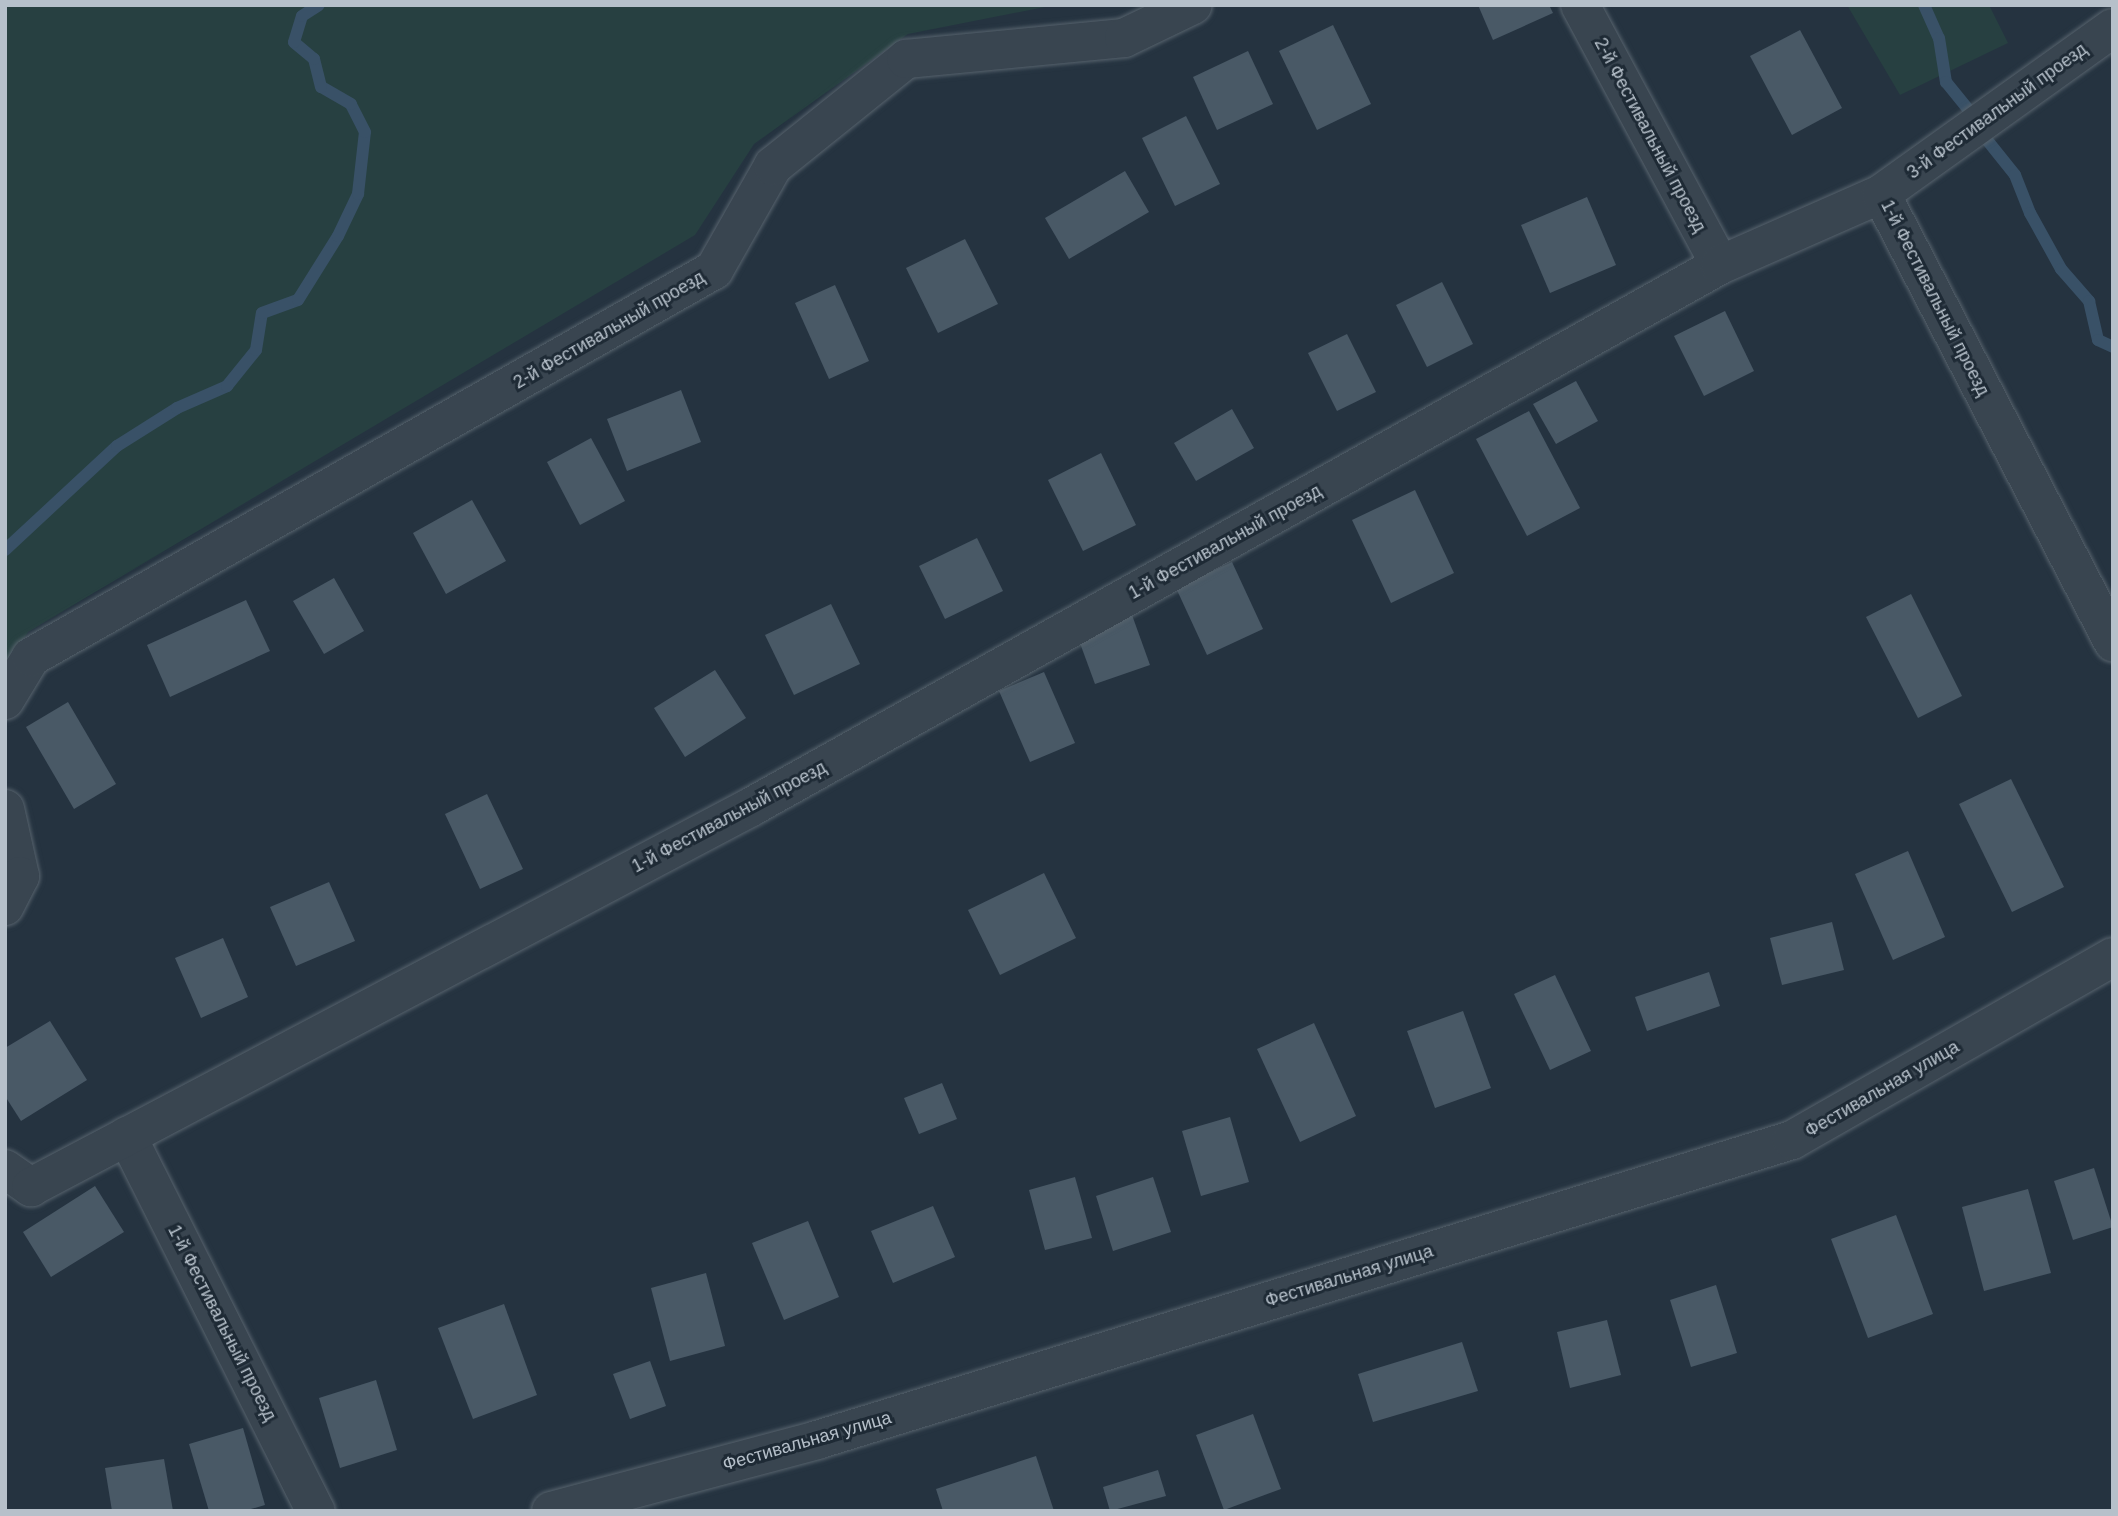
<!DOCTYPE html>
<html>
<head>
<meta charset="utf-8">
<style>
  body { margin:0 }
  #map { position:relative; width:2118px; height:1516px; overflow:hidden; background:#253340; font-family:Helvetica,sans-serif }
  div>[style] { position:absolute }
  .green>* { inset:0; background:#274041 }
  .stream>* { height:12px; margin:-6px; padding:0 6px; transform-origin:6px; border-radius:6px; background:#395167 }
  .building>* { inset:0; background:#495966 }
  .roads { filter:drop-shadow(0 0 2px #57636d) drop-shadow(0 0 2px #57636d) }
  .minor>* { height:38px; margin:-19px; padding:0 19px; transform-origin:19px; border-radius:19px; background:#394550 }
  span { translate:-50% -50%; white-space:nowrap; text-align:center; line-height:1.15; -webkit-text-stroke:6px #1e2a35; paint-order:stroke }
  .street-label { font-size:18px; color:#b6c0ca }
  .frame { position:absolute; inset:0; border:7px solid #b6c0ca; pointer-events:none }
</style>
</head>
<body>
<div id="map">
  <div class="green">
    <div style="clip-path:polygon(5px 5px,1055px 5px,908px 34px,754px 144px,695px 235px,28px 632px,5px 669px)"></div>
    <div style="clip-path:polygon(1847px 5px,1989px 5px,2008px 43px,1900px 95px)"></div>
  </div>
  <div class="stream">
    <div style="left:1924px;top:5px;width:36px;rotate:66deg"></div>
    <div style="left:1939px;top:38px;width:45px;rotate:81deg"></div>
    <div style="left:1946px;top:82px;width:40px;rotate:51deg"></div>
    <div style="left:1983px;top:135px;width:51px;rotate:51.3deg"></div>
    <div style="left:2015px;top:175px;width:41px;rotate:68.5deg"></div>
    <div style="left:2030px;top:213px;width:64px;rotate:61deg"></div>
    <div style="left:2061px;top:269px;width:43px;rotate:48.8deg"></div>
    <div style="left:2089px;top:301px;width:40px;rotate:77deg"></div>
    <div style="left:2098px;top:340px;width:17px;rotate:25deg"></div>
    <div style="left:5px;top:550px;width:153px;rotate:-42.9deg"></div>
    <div style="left:117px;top:446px;width:71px;rotate:-32.3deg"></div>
    <div style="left:177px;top:408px;width:55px;rotate:-23.7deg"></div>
    <div style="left:227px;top:386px;width:46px;rotate:-51.1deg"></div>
    <div style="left:256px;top:350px;width:37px;rotate:-81deg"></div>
    <div style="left:262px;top:313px;width:38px;rotate:-20deg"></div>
    <div style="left:298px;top:300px;width:75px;rotate:-58deg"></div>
    <div style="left:338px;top:236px;width:47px;rotate:-64.5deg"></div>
    <div style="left:358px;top:194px;width:62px;rotate:-83.6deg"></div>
    <div style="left:365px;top:132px;width:31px;rotate:-117deg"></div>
    <div style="left:351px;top:104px;width:34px;rotate:-150deg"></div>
    <div style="left:321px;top:87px;width:29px;rotate:-104deg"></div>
    <div style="left:314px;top:59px;width:26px;rotate:-140deg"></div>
    <div style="left:294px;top:42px;width:27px;rotate:-73deg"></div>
    <div style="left:302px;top:16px;width:20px;rotate:-33deg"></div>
  </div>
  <div class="building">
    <div style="clip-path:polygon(1478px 5px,1549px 5px,1553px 13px,1493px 40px)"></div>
    <div style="clip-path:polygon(1333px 25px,1371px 104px,1317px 130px,1279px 51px)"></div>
    <div style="clip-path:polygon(1800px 30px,1842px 108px,1792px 135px,1750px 56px)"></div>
    <div style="clip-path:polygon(1248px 51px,1273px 104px,1217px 130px,1193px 77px)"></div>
    <div style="clip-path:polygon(1186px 116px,1220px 184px,1175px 206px,1142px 138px)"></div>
    <div style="clip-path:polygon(1125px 171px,1149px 212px,1069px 259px,1045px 218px)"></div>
    <div style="clip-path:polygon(1587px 197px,1616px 265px,1550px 293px,1521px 225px)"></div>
    <div style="clip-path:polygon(965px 239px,998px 304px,938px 333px,906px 268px)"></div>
    <div style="clip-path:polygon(1442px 282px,1473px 344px,1427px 367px,1396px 305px)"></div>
    <div style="clip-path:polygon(835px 285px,869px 361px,829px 379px,795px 303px)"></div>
    <div style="clip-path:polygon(1725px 311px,1754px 371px,1704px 396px,1674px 336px)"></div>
    <div style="clip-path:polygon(1347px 334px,1376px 392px,1337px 411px,1308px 353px)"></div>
    <div style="clip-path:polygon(1576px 381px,1598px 421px,1556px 444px,1533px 404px)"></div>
    <div style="clip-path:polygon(681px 390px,701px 442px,627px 471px,607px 419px)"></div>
    <div style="clip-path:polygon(1232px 409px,1254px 448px,1196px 481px,1174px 443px)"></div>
    <div style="clip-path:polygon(1529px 411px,1580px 508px,1527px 536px,1476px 439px)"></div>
    <div style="clip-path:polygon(591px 438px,625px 501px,580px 525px,547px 462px)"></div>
    <div style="clip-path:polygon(1101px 453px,1136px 525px,1083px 551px,1048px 480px)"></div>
    <div style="clip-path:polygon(1415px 490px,1454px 573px,1391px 603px,1352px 520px)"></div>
    <div style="clip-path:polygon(472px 500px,506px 561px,446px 594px,413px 533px)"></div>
    <div style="clip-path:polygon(977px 538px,1003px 591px,945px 619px,919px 566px)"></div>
    <div style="clip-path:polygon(1232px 562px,1263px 629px,1207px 655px,1176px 588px)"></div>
    <div style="clip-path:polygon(334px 578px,364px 631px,324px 654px,293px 601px)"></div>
    <div style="clip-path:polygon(1911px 594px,1962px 696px,1918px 718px,1866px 617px)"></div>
    <div style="clip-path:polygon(246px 600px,270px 651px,170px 697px,147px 645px)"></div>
    <div style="clip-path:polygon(831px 604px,860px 664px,794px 695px,765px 635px)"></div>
    <div style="clip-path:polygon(1132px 615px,1150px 665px,1095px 684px,1077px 635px)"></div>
    <div style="clip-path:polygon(715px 670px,746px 718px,685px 757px,654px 708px)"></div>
    <div style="clip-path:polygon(1044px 672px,1075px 743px,1030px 762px,999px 691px)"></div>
    <div style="clip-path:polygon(68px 702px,116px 784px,74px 809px,26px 727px)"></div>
    <div style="clip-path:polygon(2011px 779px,2064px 887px,2012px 912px,1959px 804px)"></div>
    <div style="clip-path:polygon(487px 794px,523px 869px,480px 889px,445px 814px)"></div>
    <div style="clip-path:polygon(1908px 851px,1945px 937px,1893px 960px,1855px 874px)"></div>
    <div style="clip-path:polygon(1044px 873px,1076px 938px,1000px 975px,968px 910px)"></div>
    <div style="clip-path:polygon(329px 882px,355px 941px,296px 966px,270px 907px)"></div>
    <div style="clip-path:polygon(1832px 922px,1844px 970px,1782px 985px,1770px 938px)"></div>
    <div style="clip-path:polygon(223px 938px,248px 997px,201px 1018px,175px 958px)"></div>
    <div style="clip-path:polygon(1709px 972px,1720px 1006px,1647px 1031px,1635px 997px)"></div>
    <div style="clip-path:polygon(1555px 975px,1591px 1051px,1550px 1070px,1514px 994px)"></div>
    <div style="clip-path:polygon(1463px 1011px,1491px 1088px,1435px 1108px,1407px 1031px)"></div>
    <div style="clip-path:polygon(50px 1021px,87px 1080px,21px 1121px,5px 1096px,5px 1048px)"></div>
    <div style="clip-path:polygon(1314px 1023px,1356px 1116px,1300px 1142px,1257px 1049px)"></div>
    <div style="clip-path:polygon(942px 1083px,957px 1119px,919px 1134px,904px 1098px)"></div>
    <div style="clip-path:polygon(1230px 1117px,1249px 1182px,1201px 1196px,1182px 1131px)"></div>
    <div style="clip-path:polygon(2094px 1168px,2113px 1227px,2073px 1240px,2054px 1181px)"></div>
    <div style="clip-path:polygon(1075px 1177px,1092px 1238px,1045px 1250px,1029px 1190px)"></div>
    <div style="clip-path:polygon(1153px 1177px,1171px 1232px,1113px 1251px,1096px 1196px)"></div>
    <div style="clip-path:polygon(95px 1186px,124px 1232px,51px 1277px,23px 1232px)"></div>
    <div style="clip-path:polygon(2028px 1189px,2051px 1273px,1984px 1291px,1962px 1207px)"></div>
    <div style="clip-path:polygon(933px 1206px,955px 1257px,893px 1283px,871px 1231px)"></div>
    <div style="clip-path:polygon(1896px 1215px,1933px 1314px,1868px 1338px,1831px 1239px)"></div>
    <div style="clip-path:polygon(808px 1221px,839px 1297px,784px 1320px,752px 1243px)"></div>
    <div style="clip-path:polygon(706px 1273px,725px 1346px,670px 1361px,651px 1288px)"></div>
    <div style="clip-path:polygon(1716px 1285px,1737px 1353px,1691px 1367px,1670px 1300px)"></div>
    <div style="clip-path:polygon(504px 1304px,537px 1395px,473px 1419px,438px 1328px)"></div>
    <div style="clip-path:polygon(1607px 1320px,1621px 1375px,1570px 1388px,1557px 1332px)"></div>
    <div style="clip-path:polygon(1462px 1342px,1478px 1391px,1373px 1422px,1358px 1374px)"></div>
    <div style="clip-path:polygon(650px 1361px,666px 1406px,630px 1419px,613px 1374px)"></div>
    <div style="clip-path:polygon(376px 1380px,397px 1450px,340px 1468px,319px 1398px)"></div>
    <div style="clip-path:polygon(1253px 1414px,1281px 1489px,1224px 1510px,1196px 1435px)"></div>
    <div style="clip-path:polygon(243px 1428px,265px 1505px,244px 1511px,209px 1511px,189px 1444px)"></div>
    <div style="clip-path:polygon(1036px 1456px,1054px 1511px,943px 1511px,936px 1489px)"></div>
    <div style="clip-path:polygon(164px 1459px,173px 1511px,112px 1511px,105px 1468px)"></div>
    <div style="clip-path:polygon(1158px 1470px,1166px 1496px,1110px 1511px,1103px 1487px)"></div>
  </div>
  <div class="roads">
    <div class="minor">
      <div style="left:1580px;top:5px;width:295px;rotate:61.7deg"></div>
      <div style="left:1881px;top:194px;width:505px;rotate:62.62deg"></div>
      <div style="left:5px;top:700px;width:50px;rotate:-58.8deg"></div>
      <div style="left:31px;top:657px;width:785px;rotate:-29.54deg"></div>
      <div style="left:714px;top:270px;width:120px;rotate:-60.4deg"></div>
      <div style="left:773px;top:166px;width:171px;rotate:-38.8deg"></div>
      <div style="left:906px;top:59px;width:219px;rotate:-5.5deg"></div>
      <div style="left:1124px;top:38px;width:76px;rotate:-25.6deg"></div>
      <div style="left:5px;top:809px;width:69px;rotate:77.4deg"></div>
      <div style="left:20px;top:876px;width:34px;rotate:117deg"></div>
      <div style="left:127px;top:1136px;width:420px;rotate:63.3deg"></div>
      <div style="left:5px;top:1169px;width:32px;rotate:35deg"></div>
      <div style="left:31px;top:1187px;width:814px;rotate:-27.82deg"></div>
      <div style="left:751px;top:807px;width:1110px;rotate:-29.22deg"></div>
      <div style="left:1720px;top:265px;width:176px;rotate:-23.8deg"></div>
      <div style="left:1881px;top:194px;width:285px;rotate:-35.6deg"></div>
      <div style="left:551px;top:1511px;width:275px;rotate:-14.9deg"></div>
      <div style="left:817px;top:1440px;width:1020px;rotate:-17.1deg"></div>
      <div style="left:1792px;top:1140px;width:369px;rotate:-29.7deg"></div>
    </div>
  </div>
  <div class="street-label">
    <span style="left:1997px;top:111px;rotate:-36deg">3-й Фестивальный проезд</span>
    <span style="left:1650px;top:135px;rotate:62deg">2-й Фестивальный проезд</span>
    <span style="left:1935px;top:298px;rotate:63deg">1-й Фестивальный проезд</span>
    <span style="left:609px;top:330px;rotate:-30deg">2-й Фестивальный проезд</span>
    <span style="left:1225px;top:542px;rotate:-29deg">1-й Фестивальный проезд</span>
    <span style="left:729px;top:817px;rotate:-28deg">1-й Фестивальный проезд</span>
    <span style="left:1882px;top:1089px;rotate:-30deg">Фестивальная улица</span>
    <span style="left:1349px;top:1276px;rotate:-17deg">Фестивальная улица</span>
    <span style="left:222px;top:1323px;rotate:63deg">1-й Фестивальный проезд</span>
    <span style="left:807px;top:1441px;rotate:-16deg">Фестивальная улица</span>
  </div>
  <div class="frame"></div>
</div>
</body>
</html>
